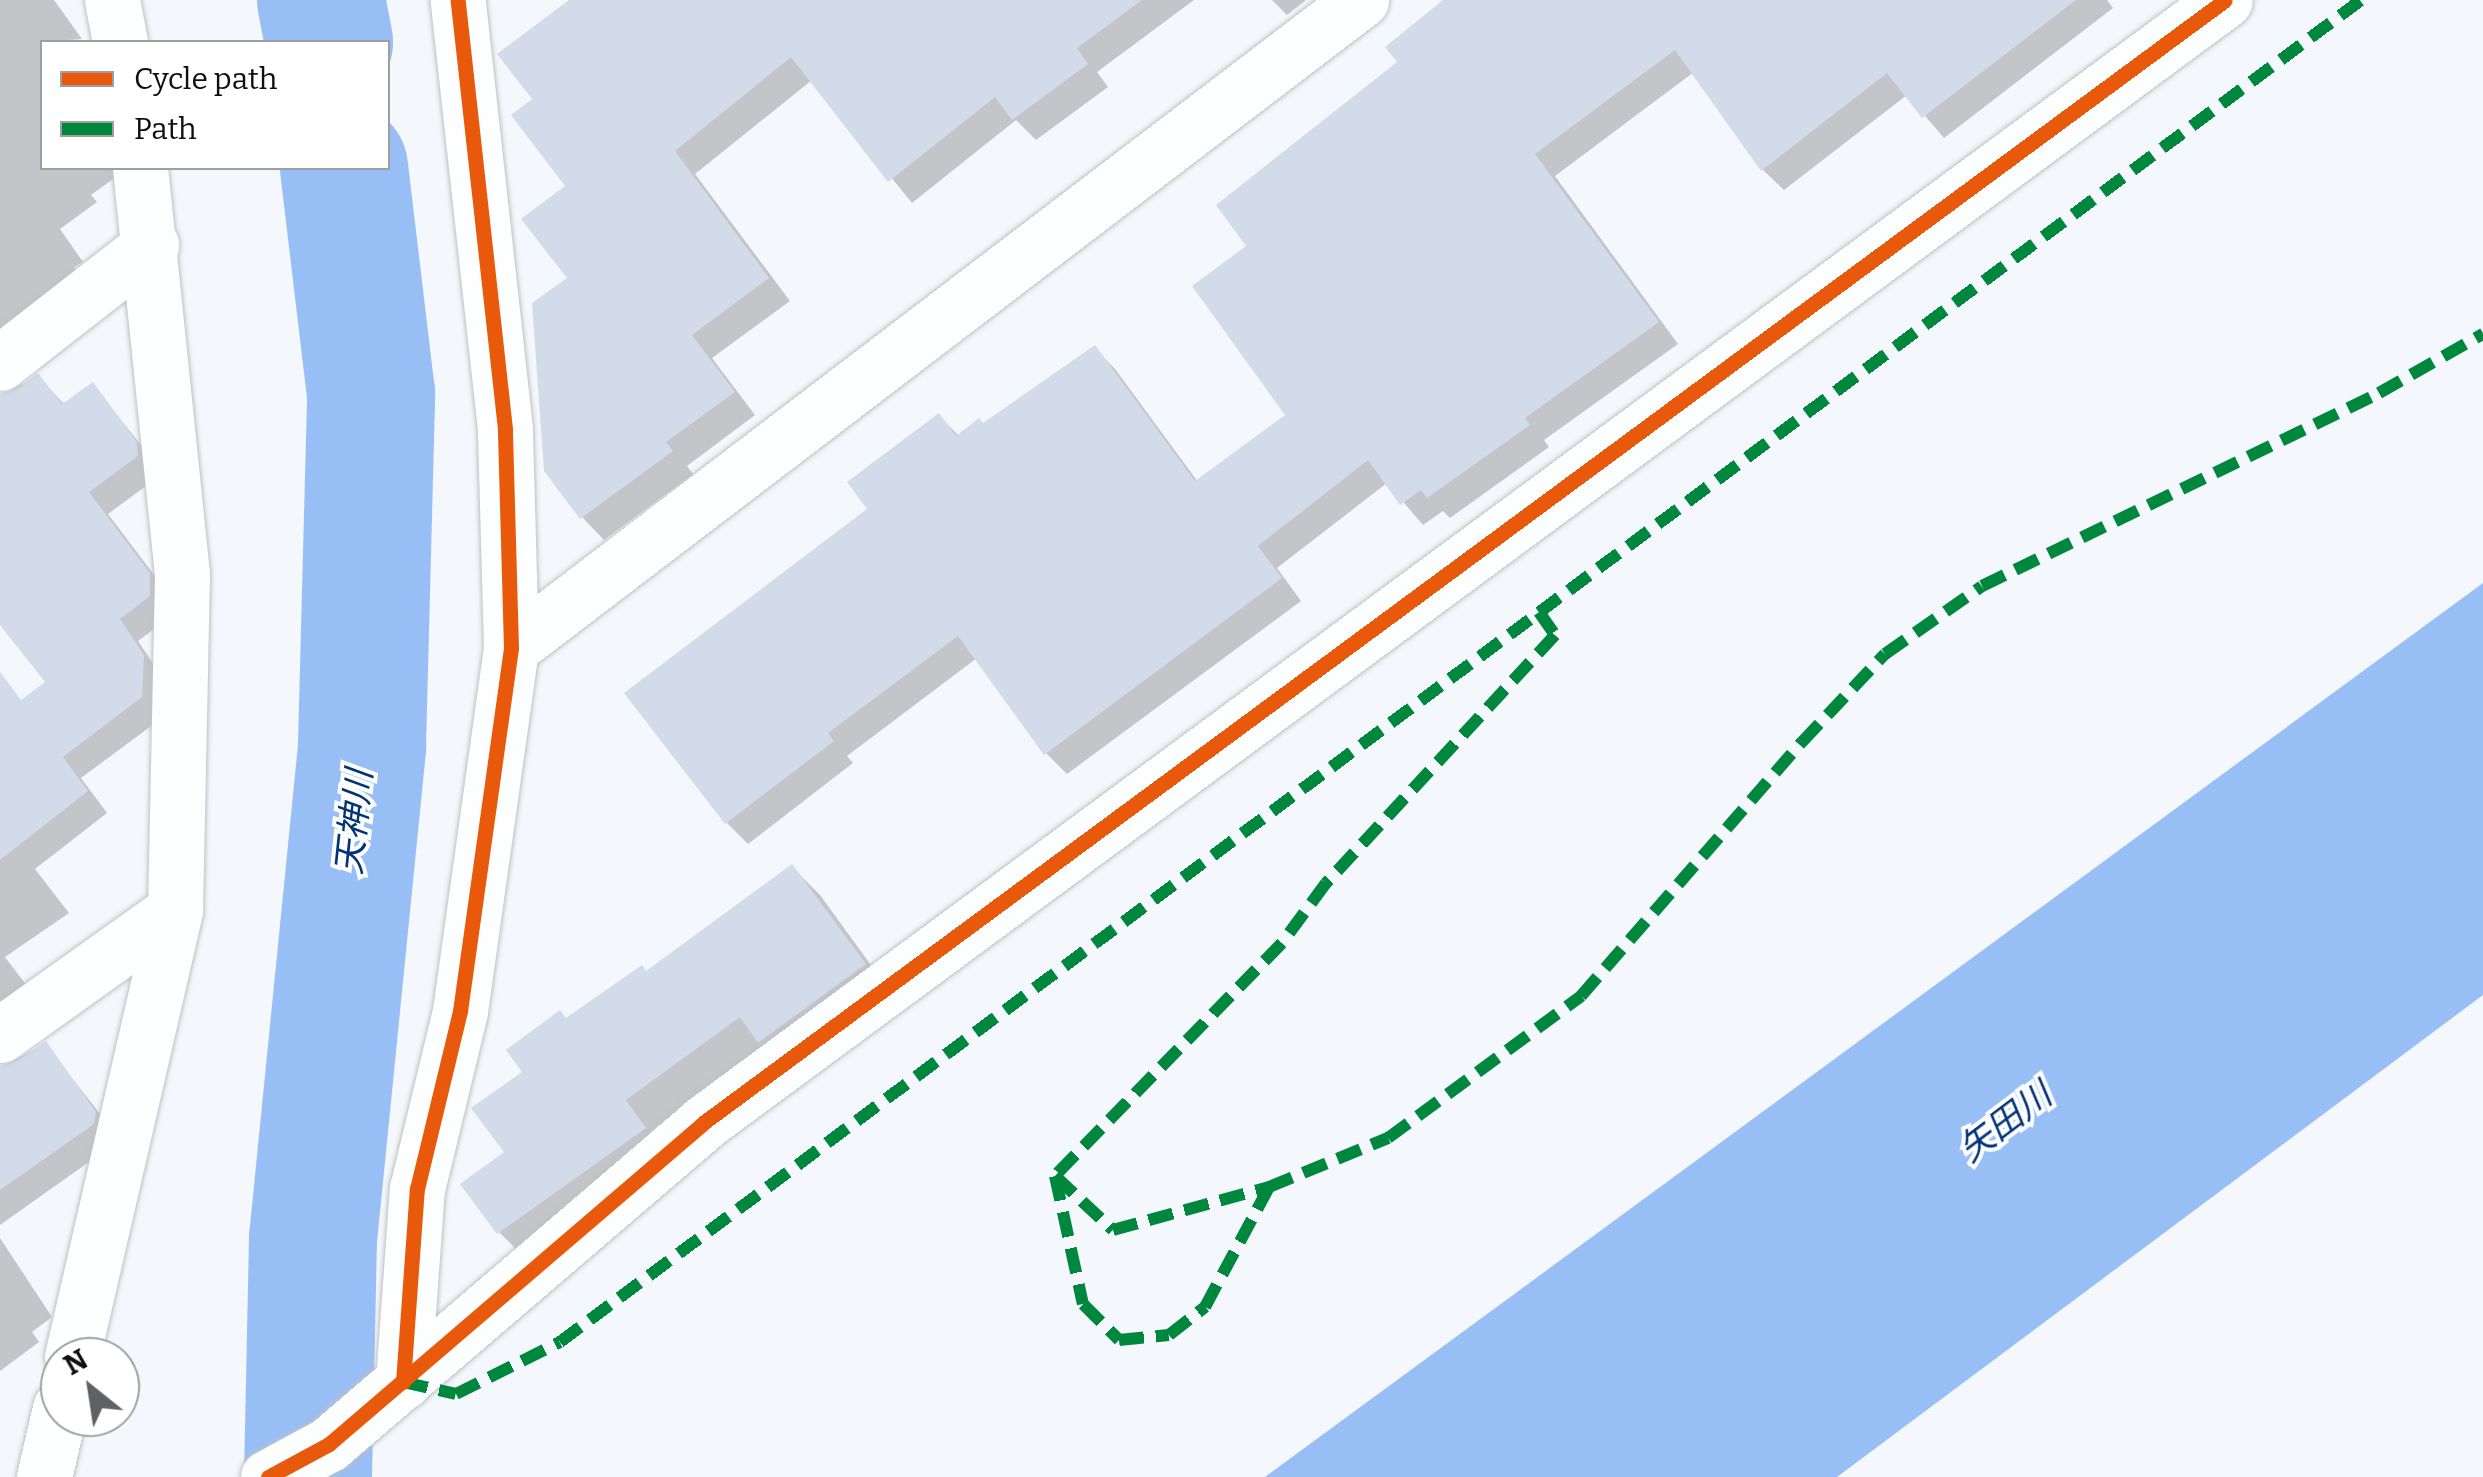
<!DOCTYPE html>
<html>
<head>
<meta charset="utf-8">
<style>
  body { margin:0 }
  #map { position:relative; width:2483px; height:1477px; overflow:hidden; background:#f4f7fb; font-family:Bitter,"Noto Sans JP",serif }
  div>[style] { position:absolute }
  .water>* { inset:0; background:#98bef6 }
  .shadow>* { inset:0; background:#0003 }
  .river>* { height:128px; margin:-64px; padding:0 64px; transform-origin:64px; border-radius:64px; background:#98bef6 }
  .building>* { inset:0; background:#d1dbe9 }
  .roads { filter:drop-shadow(0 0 2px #bfc1c4) drop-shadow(0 0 2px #bfc1c4) }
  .minor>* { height:55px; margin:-27.5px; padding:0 27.5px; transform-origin:27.5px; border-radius:27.5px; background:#fdfefe }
  .quiet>* { height:12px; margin-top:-6px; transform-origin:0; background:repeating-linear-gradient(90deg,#00873e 0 25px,transparent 0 37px) }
  .cycleway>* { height:15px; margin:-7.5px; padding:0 7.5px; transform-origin:7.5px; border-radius:7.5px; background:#e8590c }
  span { translate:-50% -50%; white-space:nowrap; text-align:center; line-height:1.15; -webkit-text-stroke:8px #fff; paint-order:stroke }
  .water-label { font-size:35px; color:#037; font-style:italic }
  .legend { position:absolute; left:40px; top:40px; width:350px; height:130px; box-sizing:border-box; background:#fff; border:2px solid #9e9fa0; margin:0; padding:12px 18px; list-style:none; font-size:30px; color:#0d0f11 }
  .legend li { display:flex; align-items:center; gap:20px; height:50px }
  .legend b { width:50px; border:2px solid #9e9fa0 }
  .north { position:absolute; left:40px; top:1337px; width:100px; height:100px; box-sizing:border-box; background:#fff; border:2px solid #9e9fa0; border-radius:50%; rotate:330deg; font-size:28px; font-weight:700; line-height:40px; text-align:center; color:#0d0f11 }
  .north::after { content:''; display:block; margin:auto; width:35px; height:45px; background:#5e6063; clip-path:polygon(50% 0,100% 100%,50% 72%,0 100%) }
</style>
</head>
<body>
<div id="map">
  <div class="water">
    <div style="clip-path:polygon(2483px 583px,2483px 995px,1837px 1477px,1265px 1477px)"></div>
  </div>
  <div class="shadow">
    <div style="clip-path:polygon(0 0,54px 0,82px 39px,42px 42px,42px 168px,116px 168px,120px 174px,91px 195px,97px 202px,60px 229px,83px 262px,74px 267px,81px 277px,0 363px)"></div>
    <div style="clip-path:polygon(573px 0,1194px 0,1097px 72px,1108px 87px,1036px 140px,1016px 120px,912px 203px,812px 80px,695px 174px,790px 301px,712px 358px,755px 415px,687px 466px,693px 474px,604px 540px,582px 517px,569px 186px,535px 99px)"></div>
    <div style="clip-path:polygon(1272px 0,1306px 0,1287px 15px)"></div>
    <div style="clip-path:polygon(1468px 0,2107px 0,2113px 8px,1944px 138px,1907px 95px,1784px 190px,1763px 170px,1694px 72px,1555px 176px,1678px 344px,1544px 440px,1549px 447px,1450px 518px,1443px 511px,1423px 525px,1387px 483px,1277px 568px,1301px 601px,1067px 774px,1046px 753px,977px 658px,847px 756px,853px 763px,748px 844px,727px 823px,871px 509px,939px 416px,959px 436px,983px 426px,1094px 348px,1115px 369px,1198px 482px,1289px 415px,1249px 247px,1400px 63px)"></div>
    <div style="clip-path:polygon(38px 376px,65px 405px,93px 385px,157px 465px,158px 477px,108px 514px,170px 596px,170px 617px,138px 641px,163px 678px,162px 718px,81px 778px,107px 813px,35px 869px,69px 913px,5px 957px,40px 1003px,0 1035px,0 719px,49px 683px,0 621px,0 396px)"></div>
    <div style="clip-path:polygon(792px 867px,820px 895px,892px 994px,766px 1048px,652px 1130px,673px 1158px,528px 1261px,499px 1232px,507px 1153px,525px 1073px,567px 1021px,647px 973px)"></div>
    <div style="clip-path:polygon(45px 1044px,116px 1134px,113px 1145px,0 1225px,0 1068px)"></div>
    <div style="clip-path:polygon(0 1238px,52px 1317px,32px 1332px,39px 1342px,0 1371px)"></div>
  </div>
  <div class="river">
    <div style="left:321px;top:0;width:43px;rotate:79.2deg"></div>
    <div style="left:308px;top:1477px;width:238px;rotate:-88.8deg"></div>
    <div style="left:313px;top:1239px;width:496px;rotate:-84.3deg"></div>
    <div style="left:362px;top:745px;width:351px;rotate:-88.5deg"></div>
    <div style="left:371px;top:394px;width:228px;rotate:-96.8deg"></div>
  </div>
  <div class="building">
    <div style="clip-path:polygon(569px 0,1142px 0,1077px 48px,1088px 64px,1012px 120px,995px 97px,888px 182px,791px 57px,675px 151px,769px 278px,692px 335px,735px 392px,666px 442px,673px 451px,580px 519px,544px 471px,532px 303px,567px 278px,521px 219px,565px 186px,511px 115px,532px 99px,497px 54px)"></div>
    <div style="clip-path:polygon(1443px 0,2076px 0,1922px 118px,1887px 73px,1761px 171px,1675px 50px,1535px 154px,1659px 322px,1525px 418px,1530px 425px,1427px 498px,1421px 490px,1400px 505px,1368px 460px,1258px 546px,1282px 578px,1044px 755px,958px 636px,828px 733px,834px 741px,725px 824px,624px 693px,867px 509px,847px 482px,939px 413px,956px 436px,979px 418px,983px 423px,1095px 345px,1195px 481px,1285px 415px,1192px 286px,1246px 246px,1216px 205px,1397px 62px,1385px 47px)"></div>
    <div style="clip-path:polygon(38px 373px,62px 404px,93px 382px,137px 442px,138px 456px,89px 492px,150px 573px,150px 596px,120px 619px,144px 655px,142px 697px,63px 757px,88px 791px,0 860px,0 672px,21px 700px,45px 682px,0 625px,0 394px,18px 388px)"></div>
    <div style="clip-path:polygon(792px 864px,866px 964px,758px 1043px,740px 1017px,626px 1100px,646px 1128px,497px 1234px,460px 1184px,504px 1152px,471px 1108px,522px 1072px,506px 1050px,560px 1010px,566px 1018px,642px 965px,646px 971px)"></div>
    <div style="clip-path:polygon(46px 1041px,96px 1112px,94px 1124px,0 1190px,0 1066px,18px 1060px)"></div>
  </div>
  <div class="roads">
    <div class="minor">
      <div style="left:112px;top:0;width:43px;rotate:79.2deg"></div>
      <div style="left:0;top:363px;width:192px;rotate:-38deg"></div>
      <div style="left:511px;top:648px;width:1069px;rotate:-37.32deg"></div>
      <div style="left:0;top:1035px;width:215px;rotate:-35.5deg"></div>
      <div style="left:72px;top:1357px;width:459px;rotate:-77deg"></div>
      <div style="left:175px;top:910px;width:336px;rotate:-88.8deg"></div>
      <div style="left:182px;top:574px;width:408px;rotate:-95.9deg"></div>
      <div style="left:403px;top:1382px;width:194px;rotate:-85.9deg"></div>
      <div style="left:417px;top:1189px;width:183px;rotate:-76.4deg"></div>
      <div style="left:460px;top:1011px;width:367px;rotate:-82deg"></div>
      <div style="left:511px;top:648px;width:219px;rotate:-91.6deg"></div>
      <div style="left:505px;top:429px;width:432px;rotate:-96.3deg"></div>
      <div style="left:44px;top:1477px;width:71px;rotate:-76.9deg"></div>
      <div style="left:268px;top:1477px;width:69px;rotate:-28.4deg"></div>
      <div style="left:329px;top:1444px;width:493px;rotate:-40.6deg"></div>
      <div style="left:703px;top:1123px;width:1891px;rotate:-36.42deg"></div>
    </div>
  </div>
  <div class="quiet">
    <div style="left:1539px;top:612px;width:28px;rotate:55deg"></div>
    <div style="left:1555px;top:635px;width:338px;rotate:132.7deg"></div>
    <div style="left:1326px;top:883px;width:74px;rotate:126.3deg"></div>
    <div style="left:1282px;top:943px;width:325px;rotate:134.3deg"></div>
    <div style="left:1055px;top:1176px;width:79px;rotate:43deg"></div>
    <div style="left:1113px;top:1230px;width:162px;rotate:-15.4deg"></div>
    <div style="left:1269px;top:1187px;width:129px;rotate:-22.4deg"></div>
    <div style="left:1388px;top:1138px;width:240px;rotate:-36.3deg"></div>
    <div style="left:1581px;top:996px;width:337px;rotate:-49deg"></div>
    <div style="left:1802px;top:742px;width:121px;rotate:-46.7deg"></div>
    <div style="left:1885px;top:654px;width:118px;rotate:-35deg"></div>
    <div style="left:1982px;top:586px;width:441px;rotate:-25.9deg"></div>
    <div style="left:2379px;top:393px;width:120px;rotate:-29.6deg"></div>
    <div style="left:1055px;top:1176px;width:131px;rotate:77.7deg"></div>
    <div style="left:1083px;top:1304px;width:51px;rotate:45deg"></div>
    <div style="left:1119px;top:1340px;width:50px;rotate:-5.7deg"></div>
    <div style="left:1169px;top:1335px;width:46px;rotate:-37.9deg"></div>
    <div style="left:1205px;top:1307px;width:136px;rotate:-61.9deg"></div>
    <div style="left:403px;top:1382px;width:54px;rotate:12.8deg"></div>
    <div style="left:456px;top:1394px;width:116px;rotate:-26.6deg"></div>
    <div style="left:560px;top:1342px;width:2246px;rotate:-36.69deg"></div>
  </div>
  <div class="cycleway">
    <div style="left:403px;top:1382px;width:194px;rotate:-85.9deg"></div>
    <div style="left:417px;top:1189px;width:183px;rotate:-76.4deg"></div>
    <div style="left:460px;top:1011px;width:367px;rotate:-82deg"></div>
    <div style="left:511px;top:648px;width:219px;rotate:-91.6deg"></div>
    <div style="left:505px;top:429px;width:432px;rotate:-96.3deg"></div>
    <div style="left:268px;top:1477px;width:69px;rotate:-28.4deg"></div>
    <div style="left:329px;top:1444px;width:493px;rotate:-40.6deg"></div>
    <div style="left:703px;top:1123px;width:1891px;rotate:-36.42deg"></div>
  </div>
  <div class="water-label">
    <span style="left:354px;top:822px;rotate:-84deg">天神川</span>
    <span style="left:2005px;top:1122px;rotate:-37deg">矢田川</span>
  </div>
  <ul class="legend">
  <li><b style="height:12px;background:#e8590c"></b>Cycle path</li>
  <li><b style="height:12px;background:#00873e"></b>Path</li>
  </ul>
  <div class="north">N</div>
</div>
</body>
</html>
